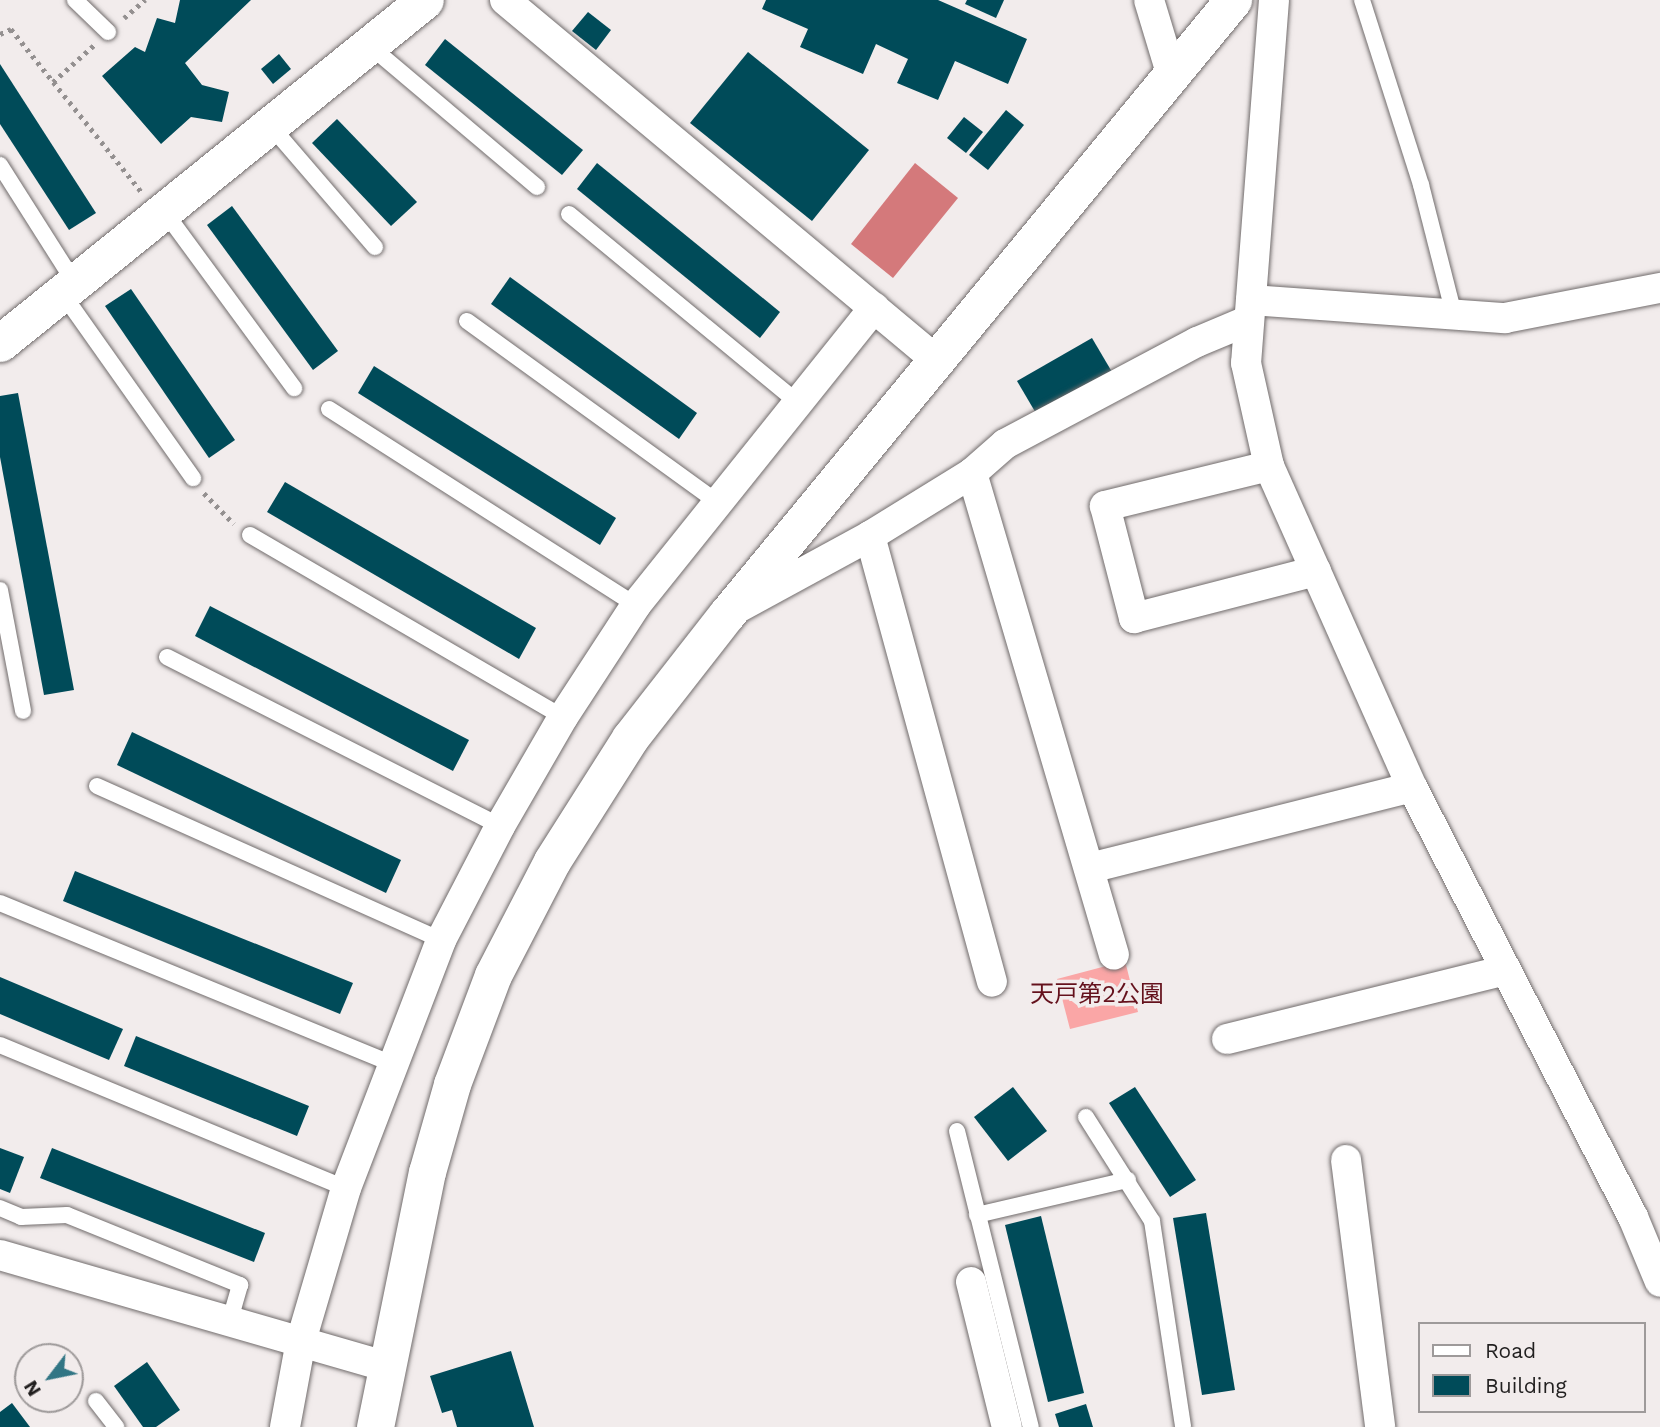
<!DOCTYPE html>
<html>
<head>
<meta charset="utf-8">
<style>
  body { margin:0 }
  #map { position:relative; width:1660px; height:1427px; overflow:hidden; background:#f2ecec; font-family:"Work Sans","Noto Sans JP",sans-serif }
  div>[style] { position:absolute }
  .green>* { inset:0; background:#faa6a6 }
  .water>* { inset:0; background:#d4797b }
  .building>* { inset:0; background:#004b59 }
  .path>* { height:4.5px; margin-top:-2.25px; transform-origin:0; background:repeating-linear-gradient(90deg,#949090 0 3.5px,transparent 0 8.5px) }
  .roads { filter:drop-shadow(0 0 2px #716c6c) drop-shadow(0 0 2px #716c6c) }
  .service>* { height:16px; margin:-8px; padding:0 8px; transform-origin:8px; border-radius:8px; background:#fff }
  .minor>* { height:30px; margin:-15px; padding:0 15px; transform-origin:15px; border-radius:15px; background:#fff }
  .tertiary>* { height:37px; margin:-18.5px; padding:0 18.5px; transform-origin:18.5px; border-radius:18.5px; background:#fff }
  span { translate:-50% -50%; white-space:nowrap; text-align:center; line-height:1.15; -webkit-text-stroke:7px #f2ecec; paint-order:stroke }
  .park-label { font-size:24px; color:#64111c }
  .legend { position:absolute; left:1418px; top:1322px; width:228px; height:91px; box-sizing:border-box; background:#f2ecec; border:2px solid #9e9a9a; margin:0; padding:9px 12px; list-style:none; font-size:21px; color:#211f1f }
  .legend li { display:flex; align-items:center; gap:14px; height:35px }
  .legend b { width:35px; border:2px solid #9e9a9a }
  .north { position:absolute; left:14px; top:1343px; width:70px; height:70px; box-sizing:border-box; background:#f2ecec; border:2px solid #9e9a9a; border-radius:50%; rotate:238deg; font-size:19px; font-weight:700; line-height:28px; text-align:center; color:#211f1f }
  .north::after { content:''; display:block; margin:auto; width:24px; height:32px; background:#317584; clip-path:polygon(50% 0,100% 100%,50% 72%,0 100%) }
</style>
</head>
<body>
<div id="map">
  <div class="green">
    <div style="clip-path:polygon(1125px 961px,1138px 1012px,1070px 1029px,1057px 979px)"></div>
  </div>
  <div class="water">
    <div style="clip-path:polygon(915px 163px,958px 198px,893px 278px,851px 244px)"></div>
  </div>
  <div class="building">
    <div style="clip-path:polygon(180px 0,251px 0,185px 63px,202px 85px,229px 92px,222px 122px,191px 117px,161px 144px,102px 76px,135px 47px,145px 52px,157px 18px,175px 23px)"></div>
    <div style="clip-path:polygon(766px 0,938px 0,1027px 39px,1008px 84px,955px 61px,938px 100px,897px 83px,908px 59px,876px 44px,863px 74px,800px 47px,808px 29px,762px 9px)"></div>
    <div style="clip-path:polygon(967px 0,1004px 0,996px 18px,965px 4px)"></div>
    <div style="clip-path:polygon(588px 12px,611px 30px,596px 50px,572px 31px)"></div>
    <div style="clip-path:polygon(445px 39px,583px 150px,562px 175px,425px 65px)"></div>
    <div style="clip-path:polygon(748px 52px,869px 150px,812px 221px,690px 123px)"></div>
    <div style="clip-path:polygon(279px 54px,291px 69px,273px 84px,261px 69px)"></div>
    <div style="clip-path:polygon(0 64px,96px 213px,69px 230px,0 124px)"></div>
    <div style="clip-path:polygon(1006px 110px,1024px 125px,988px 170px,969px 155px)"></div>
    <div style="clip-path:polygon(964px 117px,983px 132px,966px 153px,947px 138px)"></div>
    <div style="clip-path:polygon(337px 119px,417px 202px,391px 226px,312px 143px)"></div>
    <div style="clip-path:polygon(597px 163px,780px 312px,760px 338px,577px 189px)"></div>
    <div style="clip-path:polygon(232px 206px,338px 351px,313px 370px,207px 225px)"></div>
    <div style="clip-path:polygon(510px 277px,697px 413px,679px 439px,491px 304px)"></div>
    <div style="clip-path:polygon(131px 289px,235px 440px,209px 458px,105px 306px)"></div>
    <div style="clip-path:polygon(1092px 338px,1112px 372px,1037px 415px,1017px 381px)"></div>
    <div style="clip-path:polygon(374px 366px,616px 518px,600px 545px,358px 393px)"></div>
    <div style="clip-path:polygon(18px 393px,74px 690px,44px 695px,0 457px,0 396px)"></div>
    <div style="clip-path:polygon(285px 482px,536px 628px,519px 659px,267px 512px)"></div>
    <div style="clip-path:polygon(210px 606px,469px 740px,453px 771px,195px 636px)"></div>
    <div style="clip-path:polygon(132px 732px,401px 860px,386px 893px,117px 765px)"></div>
    <div style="clip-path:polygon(75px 871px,353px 983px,340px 1014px,63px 901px)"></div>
    <div style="clip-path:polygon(0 977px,123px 1029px,109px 1060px,0 1014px)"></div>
    <div style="clip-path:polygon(136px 1036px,309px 1106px,297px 1136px,124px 1066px)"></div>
    <div style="clip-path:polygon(1013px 1087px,1047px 1131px,1008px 1161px,974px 1117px)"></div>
    <div style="clip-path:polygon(1135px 1087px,1196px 1180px,1170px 1197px,1109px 1103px)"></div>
    <div style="clip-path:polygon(0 1148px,24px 1157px,10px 1193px,0 1189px)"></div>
    <div style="clip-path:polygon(52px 1148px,265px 1233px,254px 1262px,40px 1178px)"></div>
    <div style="clip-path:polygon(1206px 1213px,1235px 1390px,1202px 1395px,1173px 1218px)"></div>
    <div style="clip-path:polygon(1041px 1216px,1084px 1393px,1048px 1402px,1005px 1225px)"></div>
    <div style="clip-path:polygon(511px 1351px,534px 1427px,457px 1427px,452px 1410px,442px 1413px,430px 1376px)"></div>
    <div style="clip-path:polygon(147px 1362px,180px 1410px,156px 1427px,143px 1427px,114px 1386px)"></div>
    <div style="clip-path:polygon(12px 1403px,30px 1427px,0 1427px,0 1412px)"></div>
    <div style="clip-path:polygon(1086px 1404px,1093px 1427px,1059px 1427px,1055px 1414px)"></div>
  </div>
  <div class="path">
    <div style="left:124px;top:18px;width:28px;rotate:-41deg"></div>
    <div style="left:0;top:34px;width:12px;rotate:-24deg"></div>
    <div style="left:11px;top:29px;width:208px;rotate:51.3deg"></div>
    <div style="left:53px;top:82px;width:55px;rotate:-42.1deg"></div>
    <div style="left:204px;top:493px;width:43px;rotate:45.9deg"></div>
  </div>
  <div class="roads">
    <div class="service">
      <div style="left:75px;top:0;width:46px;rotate:44.1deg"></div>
      <div style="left:1362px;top:0;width:194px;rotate:72.3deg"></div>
      <div style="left:1421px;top:185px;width:130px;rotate:75.7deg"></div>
      <div style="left:369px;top:45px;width:220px;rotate:40.2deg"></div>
      <div style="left:270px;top:125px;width:161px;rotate:49.3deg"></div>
      <div style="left:0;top:165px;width:140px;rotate:57.6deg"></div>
      <div style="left:164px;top:211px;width:220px;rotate:53.7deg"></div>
      <div style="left:569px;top:214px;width:296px;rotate:39.5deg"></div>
      <div style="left:62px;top:293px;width:227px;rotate:54.7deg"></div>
      <div style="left:467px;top:321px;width:307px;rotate:35.9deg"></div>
      <div style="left:329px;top:409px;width:364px;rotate:32.6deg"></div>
      <div style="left:250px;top:535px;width:362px;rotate:30.2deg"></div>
      <div style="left:0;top:590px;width:123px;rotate:79.2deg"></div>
      <div style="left:167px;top:657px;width:373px;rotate:26.9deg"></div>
      <div style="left:97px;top:786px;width:377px;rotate:24.1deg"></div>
      <div style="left:0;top:903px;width:424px;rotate:22.3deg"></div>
      <div style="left:0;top:1045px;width:374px;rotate:22.5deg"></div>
      <div style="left:1086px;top:1117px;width:123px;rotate:57.6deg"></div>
      <div style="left:1152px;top:1221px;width:208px;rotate:81.4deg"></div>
      <div style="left:957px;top:1131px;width:305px;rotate:76deg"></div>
      <div style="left:0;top:1208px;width:23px;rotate:23deg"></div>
      <div style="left:21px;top:1217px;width:46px;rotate:-2.5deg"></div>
      <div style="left:67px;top:1215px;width:187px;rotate:22deg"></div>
      <div style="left:240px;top:1285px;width:37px;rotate:106deg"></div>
      <div style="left:977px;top:1215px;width:155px;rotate:-13.1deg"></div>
      <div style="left:96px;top:1401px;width:33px;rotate:52deg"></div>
    </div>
    <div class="minor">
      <div style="left:505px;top:0;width:560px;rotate:39.86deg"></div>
      <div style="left:1149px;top:0;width:79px;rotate:73.2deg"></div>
      <div style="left:1274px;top:0;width:364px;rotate:94.4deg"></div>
      <div style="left:1246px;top:363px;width:106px;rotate:77.4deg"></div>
      <div style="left:1269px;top:466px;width:351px;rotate:66deg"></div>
      <div style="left:1412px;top:787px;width:483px;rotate:62.8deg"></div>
      <div style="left:1633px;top:1217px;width:70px;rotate:67.4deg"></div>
      <div style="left:1251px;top:300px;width:255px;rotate:4.1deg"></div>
      <div style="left:1505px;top:318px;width:158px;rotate:-11deg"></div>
      <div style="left:1269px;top:466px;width:169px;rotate:166.3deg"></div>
      <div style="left:1105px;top:506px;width:116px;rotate:75.5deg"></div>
      <div style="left:1134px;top:618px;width:188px;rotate:-14.5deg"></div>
      <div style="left:972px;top:473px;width:502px;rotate:73.58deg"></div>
      <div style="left:870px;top:536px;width:462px;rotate:74.7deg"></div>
      <div style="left:736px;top:609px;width:153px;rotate:-28.6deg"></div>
      <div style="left:870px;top:536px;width:120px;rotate:-31.7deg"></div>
      <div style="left:972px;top:473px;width:44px;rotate:-41.3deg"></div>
      <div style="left:1005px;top:444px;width:217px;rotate:-28deg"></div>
      <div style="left:1197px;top:342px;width:54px;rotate:-22.8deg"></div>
      <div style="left:1090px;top:868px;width:332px;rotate:-14.1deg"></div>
      <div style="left:1227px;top:1039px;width:287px;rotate:-13.9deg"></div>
      <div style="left:1346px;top:1160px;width:269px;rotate:82.7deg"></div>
      <div style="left:0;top:1255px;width:403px;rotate:16.1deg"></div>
      <div style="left:971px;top:1282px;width:149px;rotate:76.1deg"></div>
      <div style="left:285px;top:1427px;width:87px;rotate:-79.5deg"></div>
      <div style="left:301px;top:1341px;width:159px;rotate:-73.6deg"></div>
      <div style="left:346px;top:1188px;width:266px;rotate:-69deg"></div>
      <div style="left:441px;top:940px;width:128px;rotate:-62.6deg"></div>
      <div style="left:500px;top:826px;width:126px;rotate:-60deg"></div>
      <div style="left:563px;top:717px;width:134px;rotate:-56.9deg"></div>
      <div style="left:636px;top:605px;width:381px;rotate:-51.3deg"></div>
    </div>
    <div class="tertiary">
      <div style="left:0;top:343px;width:546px;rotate:-38.91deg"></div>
      <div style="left:375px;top:1427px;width:260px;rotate:-78.5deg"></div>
      <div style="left:427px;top:1172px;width:91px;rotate:-74.1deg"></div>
      <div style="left:452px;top:1084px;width:116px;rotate:-69.4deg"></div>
      <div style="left:493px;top:975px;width:128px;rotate:-62.6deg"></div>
      <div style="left:552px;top:861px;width:146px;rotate:-57.6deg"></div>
      <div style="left:630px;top:738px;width:157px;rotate:-52deg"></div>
      <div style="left:727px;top:614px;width:796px;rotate:-50.51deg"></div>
    </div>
  </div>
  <div class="park-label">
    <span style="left:1097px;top:995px">天戸第2公園</span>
  </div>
  <ul class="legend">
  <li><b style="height:9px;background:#fff"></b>Road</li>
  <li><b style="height:19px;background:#004b59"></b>Building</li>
  </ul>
  <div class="north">N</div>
</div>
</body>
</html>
